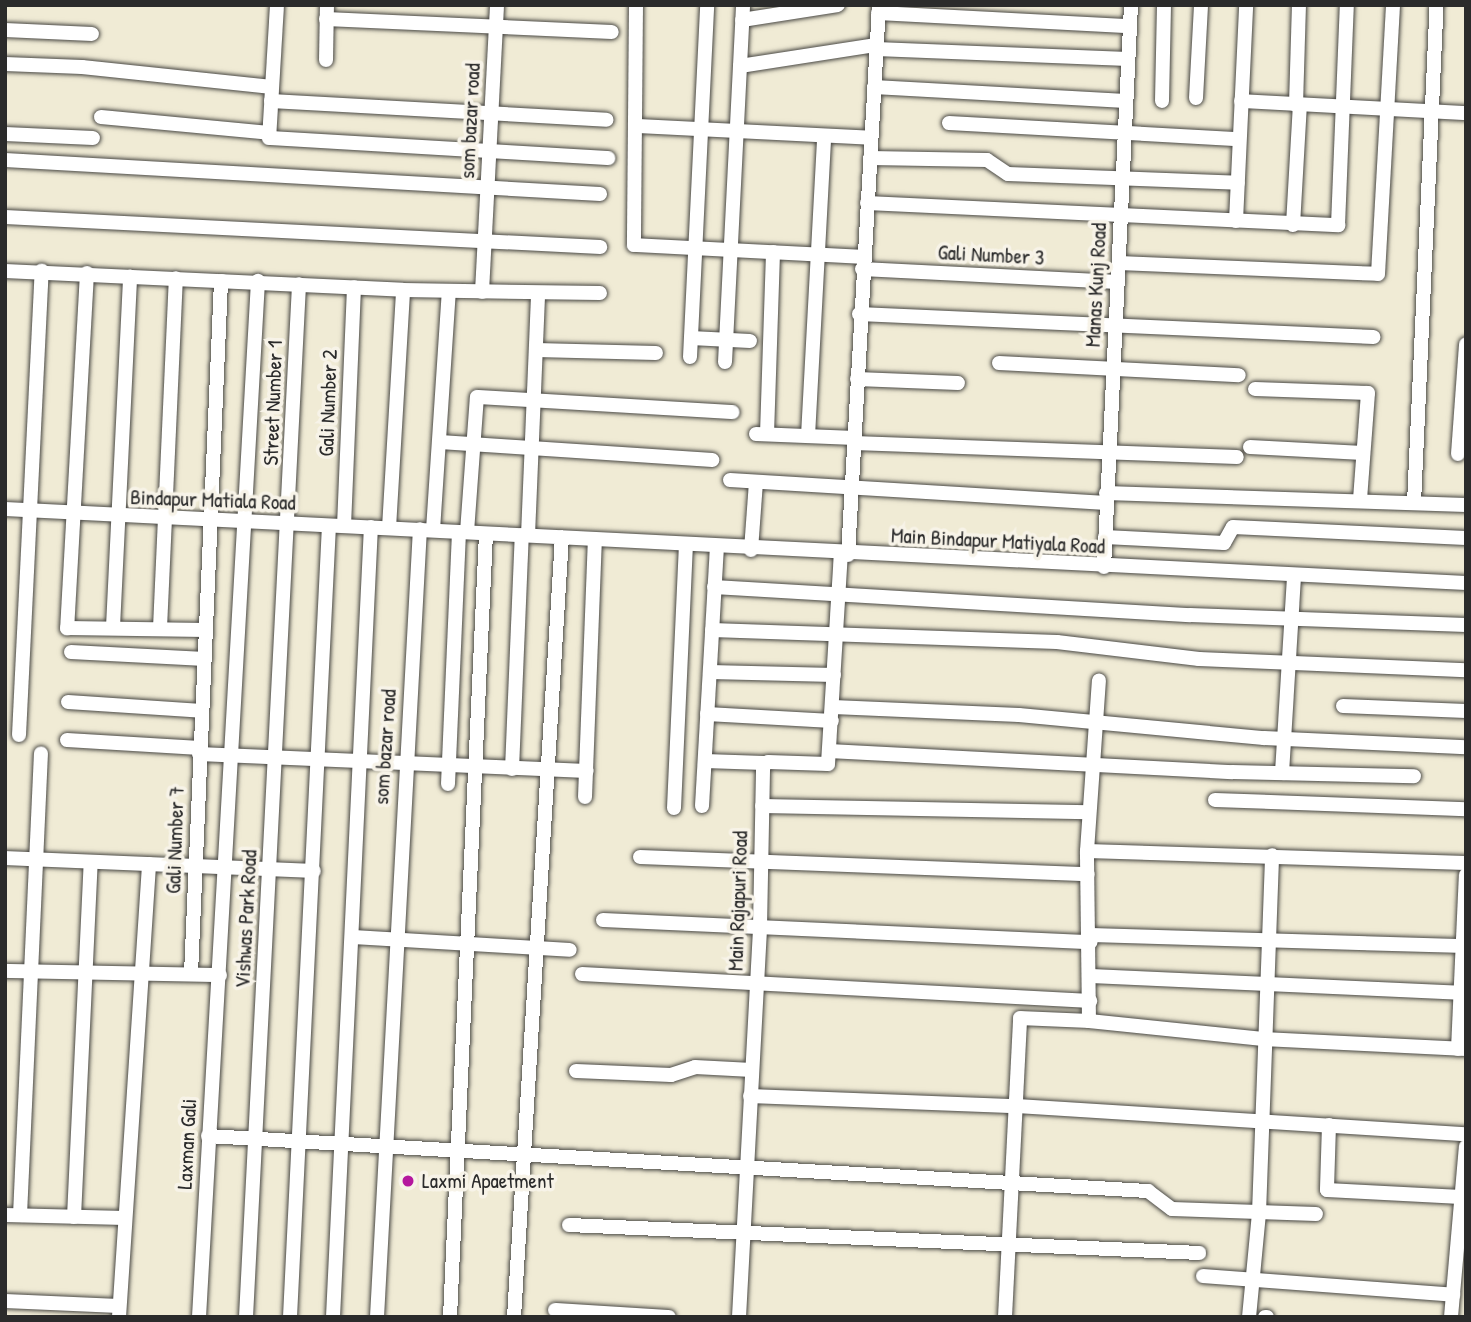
<!DOCTYPE html>
<html>
<head>
<meta charset="utf-8">
<style>
  body { margin:0 }
  #map { position:relative; width:1471px; height:1322px; overflow:hidden; background:#f0ebd5; font-family:"Patrick Hand",sans-serif }
  div>[style] { position:absolute }
  .roads { filter:drop-shadow(0 0 2px #494844) drop-shadow(0 0 2px #494844) }
  .minor>* { height:14px; margin:-7px; padding:0 7px; transform-origin:7px; border-radius:7px; background:#fff }
  .dots>* { width:19px; height:19px; translate:-50% -50%; box-sizing:border-box; border:4px solid #f7f3e8; border-radius:50% }
  span { translate:-50% -50%; white-space:nowrap; text-align:center; line-height:1.15; -webkit-text-stroke:7px #f7f3e8; paint-order:stroke }
  .street-label { font-size:21px; color:#2b2b2b }
  .poi-label { font-size:21px; color:#2b2b2b }
  .left { translate:0 -50%; text-align:left }
  .frame { position:absolute; inset:0; border:7px solid #2b2b2b; pointer-events:none }
</style>
</head>
<body>
<div id="map">
  <div class="roads">
    <div class="minor">
      <div style="left:277px;top:5px;width:133px;rotate:93.4deg"></div>
      <div style="left:269px;top:138px;width:340px;rotate:3.4deg"></div>
      <div style="left:636px;top:5px;width:240px;rotate:90.5deg"></div>
      <div style="left:634px;top:245px;width:229px;rotate:3deg"></div>
      <div style="left:878px;top:13px;width:252px;rotate:3deg"></div>
      <div style="left:326px;top:19px;width:286px;rotate:2.6deg"></div>
      <div style="left:742px;top:20px;width:97px;rotate:-8.9deg"></div>
      <div style="left:5px;top:30px;width:87px;rotate:2.6deg"></div>
      <div style="left:876px;top:49px;width:252px;rotate:2.3deg"></div>
      <div style="left:326px;top:60px;width:55px;rotate:-89deg"></div>
      <div style="left:5px;top:64px;width:77px;rotate:2.2deg"></div>
      <div style="left:82px;top:67px;width:191px;rotate:6deg"></div>
      <div style="left:740px;top:66px;width:138px;rotate:-8.8deg"></div>
      <div style="left:874px;top:87px;width:252px;rotate:3.2deg"></div>
      <div style="left:1196px;top:98px;width:93px;rotate:-86.9deg"></div>
      <div style="left:271px;top:101px;width:336px;rotate:3.2deg"></div>
      <div style="left:1162px;top:101px;width:96px;rotate:-88.8deg"></div>
      <div style="left:1241px;top:101px;width:225px;rotate:3.1deg"></div>
      <div style="left:1296px;top:105px;width:100px;rotate:-88.3deg"></div>
      <div style="left:101px;top:117px;width:169px;rotate:5.4deg"></div>
      <div style="left:949px;top:123px;width:290px;rotate:3.2deg"></div>
      <div style="left:638px;top:126px;width:233px;rotate:2.9deg"></div>
      <div style="left:5px;top:134px;width:88px;rotate:2.6deg"></div>
      <div style="left:870px;top:158px;width:117px;rotate:1deg"></div>
      <div style="left:987px;top:160px;width:25px;rotate:34deg"></div>
      <div style="left:1008px;top:174px;width:230px;rotate:2.2deg"></div>
      <div style="left:5px;top:160px;width:596px;rotate:3.27deg"></div>
      <div style="left:867px;top:203px;width:472px;rotate:2.7deg"></div>
      <div style="left:1338px;top:225px;width:220px;rotate:-87.7deg"></div>
      <div style="left:5px;top:217px;width:596px;rotate:2.89deg"></div>
      <div style="left:1236px;top:221px;width:216px;rotate:-87.3deg"></div>
      <div style="left:1293px;top:225px;width:120px;rotate:-86.7deg"></div>
      <div style="left:1119px;top:263px;width:259px;rotate:2.4deg"></div>
      <div style="left:1378px;top:274px;width:269px;rotate:-86.8deg"></div>
      <div style="left:862px;top:269px;width:256px;rotate:2.9deg"></div>
      <div style="left:5px;top:271px;width:398px;rotate:2.7deg"></div>
      <div style="left:403px;top:290px;width:197px;rotate:0.9deg"></div>
      <div style="left:87px;top:273px;width:356px;rotate:93.2deg"></div>
      <div style="left:67px;top:628px;width:139px;rotate:0.8deg"></div>
      <div style="left:482px;top:292px;width:287px;rotate:-87deg"></div>
      <div style="left:859px;top:314px;width:515px;rotate:2.56deg"></div>
      <div style="left:691px;top:338px;width:59px;rotate:2.9deg"></div>
      <div style="left:536px;top:350px;width:120px;rotate:1.4deg"></div>
      <div style="left:690px;top:357px;width:352px;rotate:-87.2deg"></div>
      <div style="left:725px;top:362px;width:357px;rotate:-87.1deg"></div>
      <div style="left:999px;top:363px;width:240px;rotate:2.9deg"></div>
      <div style="left:857px;top:379px;width:101px;rotate:2.3deg"></div>
      <div style="left:1255px;top:389px;width:113px;rotate:2deg"></div>
      <div style="left:1368px;top:393px;width:107px;rotate:94.3deg"></div>
      <div style="left:756px;top:434px;width:99px;rotate:2.3deg"></div>
      <div style="left:767px;top:434px;width:182px;rotate:-88.1deg"></div>
      <div style="left:808px;top:436px;width:300px;rotate:-86.9deg"></div>
      <div style="left:440px;top:442px;width:273px;rotate:3.8deg"></div>
      <div style="left:854px;top:443px;width:383px;rotate:2.1deg"></div>
      <div style="left:1250px;top:447px;width:113px;rotate:3deg"></div>
      <div style="left:1458px;top:454px;width:110px;rotate:-85.8deg"></div>
      <div style="left:730px;top:480px;width:377px;rotate:3.5deg"></div>
      <div style="left:1106px;top:493px;width:360px;rotate:1.9deg"></div>
      <div style="left:1414px;top:503px;width:499px;rotate:-87.4deg"></div>
      <div style="left:5px;top:509px;width:1463px;rotate:2.9deg"></div>
      <div style="left:344px;top:526px;width:239px;rotate:-87.6deg"></div>
      <div style="left:389px;top:528px;width:238px;rotate:-86.6deg"></div>
      <div style="left:433px;top:530px;width:239px;rotate:-86.2deg"></div>
      <div style="left:467px;top:532px;width:135px;rotate:-85.8deg"></div>
      <div style="left:477px;top:397px;width:256px;rotate:3.4deg"></div>
      <div style="left:528px;top:535px;width:242px;rotate:-87.6deg"></div>
      <div style="left:1105px;top:537px;width:119px;rotate:2.9deg"></div>
      <div style="left:1224px;top:543px;width:18px;rotate:-61deg"></div>
      <div style="left:1233px;top:527px;width:233px;rotate:2.7deg"></div>
      <div style="left:751px;top:550px;width:68px;rotate:-85.8deg"></div>
      <div style="left:848px;top:555px;width:551px;rotate:-86.77deg"></div>
      <div style="left:1104px;top:567px;width:563px;rotate:-87.25deg"></div>
      <div style="left:714px;top:587px;width:477px;rotate:3.4deg"></div>
      <div style="left:1190px;top:615px;width:276px;rotate:2.1deg"></div>
      <div style="left:113px;top:627px;width:351px;rotate:-87.2deg"></div>
      <div style="left:160px;top:628px;width:350px;rotate:-87.4deg"></div>
      <div style="left:712px;top:630px;width:345px;rotate:2deg"></div>
      <div style="left:1057px;top:642px;width:143px;rotate:6.8deg"></div>
      <div style="left:1199px;top:659px;width:267px;rotate:2.4deg"></div>
      <div style="left:71px;top:652px;width:134px;rotate:3deg"></div>
      <div style="left:710px;top:672px;width:124px;rotate:1.4deg"></div>
      <div style="left:68px;top:702px;width:134px;rotate:3.8deg"></div>
      <div style="left:1343px;top:706px;width:123px;rotate:2.3deg"></div>
      <div style="left:833px;top:707px;width:186px;rotate:2.5deg"></div>
      <div style="left:1019px;top:715px;width:246px;rotate:5.4deg"></div>
      <div style="left:1264px;top:738px;width:202px;rotate:2.6deg"></div>
      <div style="left:707px;top:714px;width:125px;rotate:3.2deg"></div>
      <div style="left:19px;top:735px;width:465px;rotate:-87.2deg"></div>
      <div style="left:67px;top:740px;width:133px;rotate:3.4deg"></div>
      <div style="left:829px;top:751px;width:404px;rotate:3deg"></div>
      <div style="left:1232px;top:772px;width:182px;rotate:1.3deg"></div>
      <div style="left:199px;top:754px;width:388px;rotate:2.5deg"></div>
      <div style="left:705px;top:761px;width:59px;rotate:1.9deg"></div>
      <div style="left:512px;top:769px;width:234px;rotate:-87.6deg"></div>
      <div style="left:1282px;top:773px;width:198px;rotate:-86.5deg"></div>
      <div style="left:448px;top:784px;width:252px;rotate:-87.5deg"></div>
      <div style="left:585px;top:797px;width:257px;rotate:-87.8deg"></div>
      <div style="left:1215px;top:800px;width:251px;rotate:2.1deg"></div>
      <div style="left:702px;top:806px;width:258px;rotate:-86.7deg"></div>
      <div style="left:762px;top:806px;width:327px;rotate:1.1deg"></div>
      <div style="left:674px;top:808px;width:261px;rotate:-87.4deg"></div>
      <div style="left:1087px;top:851px;width:379px;rotate:1.8deg"></div>
      <div style="left:640px;top:857px;width:448px;rotate:2.2deg"></div>
      <div style="left:5px;top:858px;width:309px;rotate:2.4deg"></div>
      <div style="left:603px;top:920px;width:488px;rotate:2.6deg"></div>
      <div style="left:1091px;top:935px;width:375px;rotate:1.7deg"></div>
      <div style="left:353px;top:937px;width:217px;rotate:3.4deg"></div>
      <div style="left:5px;top:971px;width:215px;rotate:1.1deg"></div>
      <div style="left:191px;top:974px;width:694px;rotate:-87.52deg"></div>
      <div style="left:582px;top:974px;width:509px;rotate:3.04deg"></div>
      <div style="left:1091px;top:976px;width:375px;rotate:2.6deg"></div>
      <div style="left:1089px;top:1021px;width:175px;rotate:5.9deg"></div>
      <div style="left:1263px;top:1039px;width:203px;rotate:2.8deg"></div>
      <div style="left:1458px;top:1049px;width:174px;rotate:-87.4deg"></div>
      <div style="left:576px;top:1071px;width:95px;rotate:2.4deg"></div>
      <div style="left:671px;top:1075px;width:25px;rotate:-18deg"></div>
      <div style="left:695px;top:1067px;width:57px;rotate:3deg"></div>
      <div style="left:750px;top:1096px;width:266px;rotate:2.2deg"></div>
      <div style="left:1016px;top:1106px;width:451px;rotate:3.6deg"></div>
      <div style="left:1329px;top:1125px;width:65px;rotate:91.8deg"></div>
      <div style="left:1327px;top:1190px;width:134px;rotate:3deg"></div>
      <div style="left:208px;top:1136px;width:942px;rotate:3.35deg"></div>
      <div style="left:1148px;top:1191px;width:30px;rotate:37deg"></div>
      <div style="left:1172px;top:1209px;width:144px;rotate:2deg"></div>
      <div style="left:5px;top:1215px;width:120px;rotate:1.4deg"></div>
      <div style="left:20px;top:1215px;width:462px;rotate:-87.4deg"></div>
      <div style="left:74px;top:1217px;width:355px;rotate:-87.3deg"></div>
      <div style="left:569px;top:1225px;width:631px;rotate:2.54deg"></div>
      <div style="left:1203px;top:1276px;width:251px;rotate:4.3deg"></div>
      <div style="left:5px;top:1301px;width:114px;rotate:2.5deg"></div>
      <div style="left:555px;top:1310px;width:114px;rotate:3.5deg"></div>
      <div style="left:119px;top:1317px;width:454px;rotate:-86.2deg"></div>
      <div style="left:199px;top:1317px;width:1038px;rotate:-86.74deg"></div>
      <div style="left:246px;top:1317px;width:1034px;rotate:-87.06deg"></div>
      <div style="left:290px;top:1317px;width:792px;rotate:-87.18deg"></div>
      <div style="left:333px;top:1317px;width:791px;rotate:-87.25deg"></div>
      <div style="left:377px;top:1317px;width:789px;rotate:-86.88deg"></div>
      <div style="left:450px;top:1317px;width:784px;rotate:-87.37deg"></div>
      <div style="left:514px;top:1317px;width:781px;rotate:-86.48deg"></div>
      <div style="left:739px;top:1317px;width:391px;rotate:-86.9deg"></div>
      <div style="left:760px;top:927px;width:161px;rotate:-88.9deg"></div>
      <div style="left:763px;top:766px;width:6px;rotate:-39deg"></div>
      <div style="left:768px;top:762px;width:60px;rotate:1.9deg"></div>
      <div style="left:828px;top:764px;width:210px;rotate:-86.5deg"></div>
      <div style="left:1005px;top:1317px;width:299px;rotate:-87.1deg"></div>
      <div style="left:1020px;top:1018px;width:69px;rotate:2.5deg"></div>
      <div style="left:1089px;top:1021px;width:170px;rotate:-90.7deg"></div>
      <div style="left:1087px;top:851px;width:171px;rotate:-86deg"></div>
      <div style="left:1249px;top:1317px;width:104px;rotate:-84.5deg"></div>
      <div style="left:1259px;top:1213px;width:358px;rotate:-87.9deg"></div>
      <div style="left:1265px;top:1317px;width:2px"></div>
      <div style="left:1451px;top:1317px;width:171px;rotate:-85deg"></div>
    </div>
  </div>
  <div class="dots">
    <div style="left:408px;top:1181px;background:#b5179e"></div>
  </div>
  <div class="street-label">
    <span style="left:470px;top:121px;rotate:-87deg">som bazar road</span>
    <span style="left:991px;top:255px;rotate:3deg">Gali Number 3</span>
    <span style="left:1096px;top:285px;rotate:-87deg">Manas Kunj Road</span>
    <span style="left:273px;top:403px;rotate:-88deg">Street Number 1</span>
    <span style="left:328px;top:403px;rotate:-88deg">Gali Number 2</span>
    <span style="left:213px;top:500px;rotate:2deg">Bindapur Matiala Road</span>
    <span style="left:998px;top:541px;rotate:3deg">Main Bindapur Matiyala Road</span>
    <span style="left:385px;top:747px;rotate:-86deg">som bazar road</span>
    <span style="left:175px;top:840px;rotate:-88deg">Gali Number 7</span>
    <span style="left:738px;top:901px;rotate:-88deg">Main Rajapuri Road</span>
    <span style="left:246px;top:919px;rotate:-87deg">Vishwas Park Road</span>
    <span style="left:187px;top:1144px;rotate:-87deg">Laxman Gali</span>
  </div>
  <div class="poi-label">
    <span class="left" style="left:422px;top:1181px">Laxmi Apaetment</span>
  </div>
  <div class="frame"></div>
</div>
</body>
</html>
